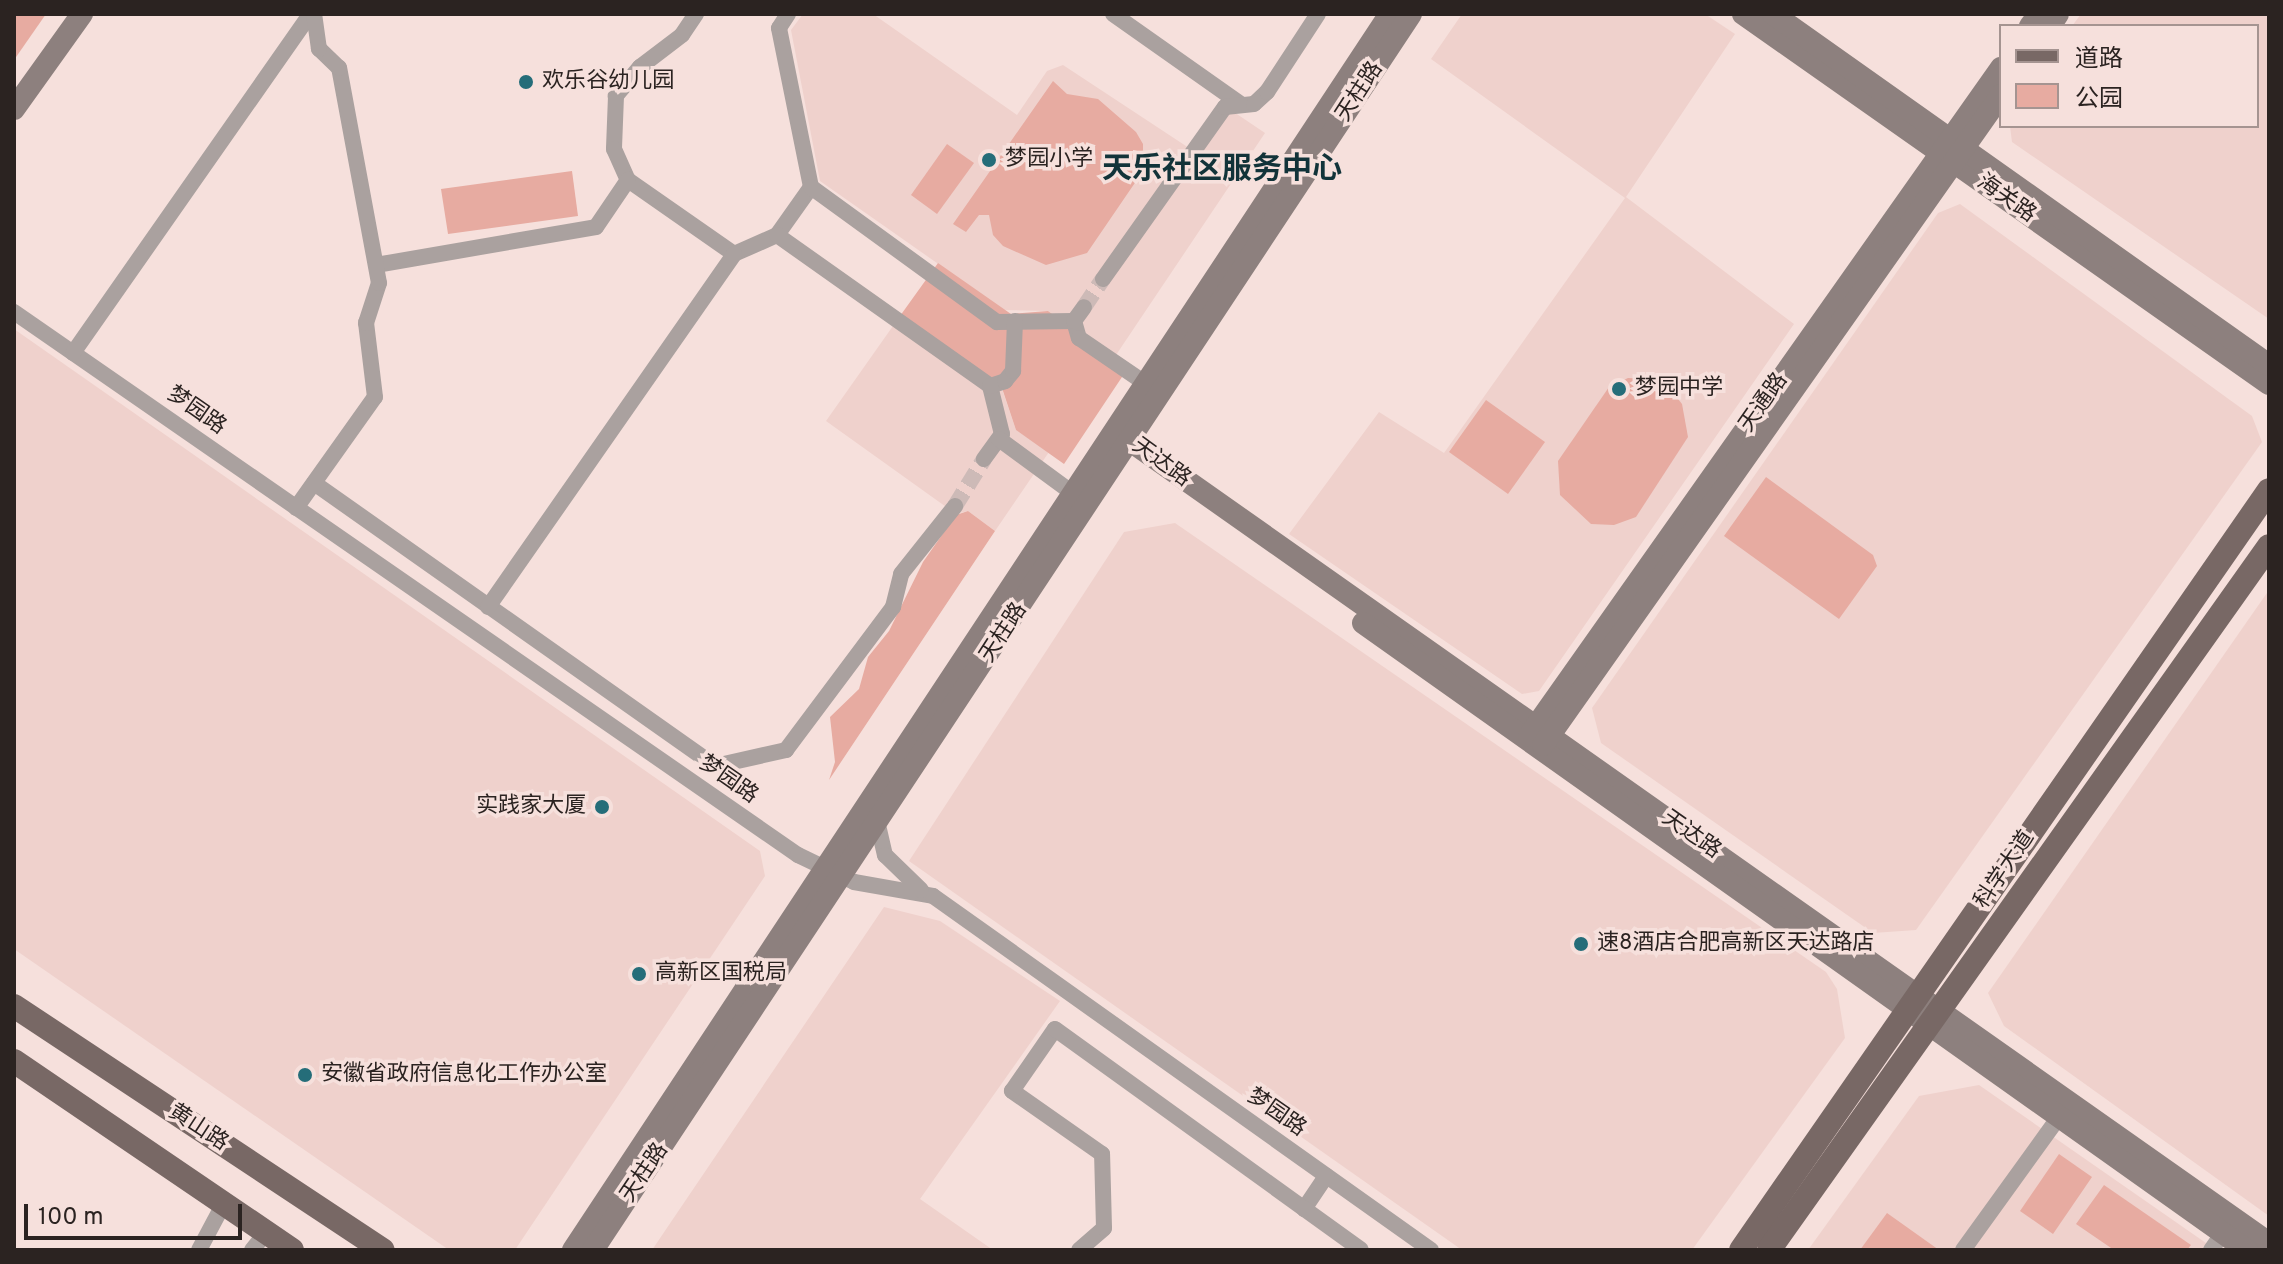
<!DOCTYPE html>
<html>
<head>
<meta charset="utf-8">
<style>
  body { margin:0 }
  #map { position:relative; width:2283px; height:1264px; overflow:hidden; background:#f6e0dc; font-family:Overpass,"Noto Sans SC",sans-serif }
  div>[style] { position:absolute }
  .built>* { inset:0; background:#efd1cc }
  .green>* { inset:0; background:#e7aba1 }
  .street-tunnel>* { height:16px; margin-top:-8px; transform-origin:0; background:repeating-linear-gradient(90deg,#cdbab7 0 16px,transparent 0 24px) }
  .street>* { height:16px; margin:-8px; padding:0 8px; transform-origin:8px; border-radius:8px; background:#aaa19f }
  .secondary>* { height:22px; margin:-11px; padding:0 11px; transform-origin:11px; border-radius:11px; background:#8d807e }
  .primary>* { height:24px; margin:-12px; padding:0 12px; transform-origin:12px; border-radius:12px; background:#786865 }
  .dots>* { width:22px; height:22px; translate:-50% -50%; box-sizing:border-box; border:4px solid #f6e0dc; border-radius:50% }
  span { translate:-50% -50%; white-space:nowrap; text-align:center; line-height:1.15; -webkit-text-stroke:7px #f6e0dc; paint-order:stroke }
  .poi-label { font-size:22px; color:#2b2321 }
  .left { translate:0 -50%; text-align:left }
  .right { translate:-100% -50%; text-align:right }
  .street-label { font-size:22px; color:#2b2321 }
  .district-label { font-size:30px; color:#123339; font-weight:700 }
  .frame { position:absolute; inset:0; border:16px solid #2b2321; pointer-events:none }
  .legend { position:absolute; left:1999px; top:24px; width:260px; height:104px; box-sizing:border-box; background:#f6e0dc; border:2px solid #a59491; margin:0; padding:10px 14px; list-style:none; font-size:24px; color:#2b2321 }
  .legend li { display:flex; align-items:center; gap:16px; height:40px }
  .legend b { width:40px; border:2px solid #a59491 }
  .scale { position:absolute; left:24px; top:1204px; width:218px; height:36px; box-sizing:border-box; border:4px solid #2b2321; border-top:0; padding-left:10px; font-size:24px; line-height:28px; white-space:nowrap; color:#2b2321; -webkit-text-stroke:6px #f6e0dc; paint-order:stroke }
</style>
</head>
<body>
<div id="map">
  <div class="built">
    <div style="clip-path:polygon(803px 14px,873px 14px,1017px 115px,1047px 71px,1063px 65px,1189px 148px,1219px 102px,1265px 133px,1114px 358px,1048px 311px,1004px 310px,820px 181px,791px 30px)"></div>
    <div style="clip-path:polygon(1462px 14px,1705px 14px,1735px 34px,1626px 197px,1794px 324px,1539px 691px,1522px 694px,1289px 534px,1379px 412px,1444px 453px,1625px 198px,1431px 59px)"></div>
    <div style="clip-path:polygon(2081px 14px,2269px 14px,2269px 319px,2012px 142px,2010px 126px,2257px 126px,2257px 26px,2072px 26px)"></div>
    <div style="clip-path:polygon(1960px 204px,2252px 416px,2262px 442px,1916px 930px,1873px 933px,1601px 743px,1592px 708px,1938px 213px)"></div>
    <div style="clip-path:polygon(900px 316px,1002px 389px,1016px 430px,1049px 452px,995px 531px,968px 511px,956px 514px,826px 421px)"></div>
    <div style="clip-path:polygon(14px 329px,760px 851px,765px 876px,515px 1250px,449px 1250px,14px 949px)"></div>
    <div style="clip-path:polygon(1175px 523px,1826px 972px,1837px 989px,1845px 1038px,1692px 1250px,1462px 1250px,909px 861px,1124px 532px)"></div>
    <div style="clip-path:polygon(2269px 590px,2269px 1216px,2004px 1026px,1988px 993px)"></div>
    <div style="clip-path:polygon(884px 907px,940px 921px,1060px 1001px,920px 1199px,993px 1250px,652px 1250px)"></div>
    <div style="clip-path:polygon(1979px 1085px,2216px 1250px,1808px 1250px,1919px 1096px)"></div>
  </div>
  <div class="green">
    <div style="clip-path:polygon(14px 14px,46px 14px,14px 60px)"></div>
    <div style="clip-path:polygon(1053px 81px,1067px 94px,1098px 99px,1136px 132px,1143px 144px,1143px 171px,1087px 253px,1046px 265px,1003px 246px,993px 235px,989px 215px,979px 215px,966px 232px,953px 224px)"></div>
    <div style="clip-path:polygon(947px 144px,974px 163px,937px 214px,911px 195px)"></div>
    <div style="clip-path:polygon(572px 171px,578px 216px,448px 234px,441px 189px)"></div>
    <div style="clip-path:polygon(938px 263px,1011px 314px,1048px 311px,1114px 358px,1124px 374px,1064px 464px,1016px 430px,1002px 388px,900px 316px)"></div>
    <div style="clip-path:polygon(1628px 378px,1651px 379px,1671px 390px,1682px 404px,1688px 437px,1636px 517px,1614px 525px,1591px 524px,1560px 495px,1558px 461px,1609px 387px)"></div>
    <div style="clip-path:polygon(1486px 400px,1545px 442px,1508px 494px,1449px 452px)"></div>
    <div style="clip-path:polygon(1766px 477px,1873px 555px,1877px 566px,1839px 619px,1724px 536px)"></div>
    <div style="clip-path:polygon(968px 511px,995px 531px,829px 780px,835px 762px,830px 717px,859px 689px,868px 657px,889px 631px,923px 562px,956px 515px)"></div>
    <div style="clip-path:polygon(2059px 1154px,2092px 1177px,2053px 1234px,2020px 1211px)"></div>
    <div style="clip-path:polygon(2104px 1185px,2191px 1245px,2187px 1250px,2114px 1250px,2076px 1224px)"></div>
    <div style="clip-path:polygon(1887px 1213px,1939px 1250px,1860px 1250px)"></div>
  </div>
  <div class="street-tunnel">
    <div style="left:1084px;top:307px;width:34px;rotate:-56deg"></div>
    <div style="left:955px;top:506px;width:55px;rotate:-58.3deg"></div>
  </div>
  <div class="street">
    <div style="left:696px;top:14px;width:25px;rotate:124deg"></div>
    <div style="left:682px;top:35px;width:53px;rotate:142.7deg"></div>
    <div style="left:640px;top:67px;width:38px;rotate:130deg"></div>
    <div style="left:616px;top:96px;width:53px;rotate:92.2deg"></div>
    <div style="left:614px;top:149px;width:34px;rotate:66deg"></div>
    <div style="left:628px;top:180px;width:129px;rotate:34.9deg"></div>
    <div style="left:734px;top:254px;width:47px;rotate:-23.8deg"></div>
    <div style="left:777px;top:235px;width:59px;rotate:-54.7deg"></div>
    <div style="left:811px;top:187px;width:162px;rotate:-101.4deg"></div>
    <div style="left:779px;top:28px;width:17px;rotate:-57deg"></div>
    <div style="left:1113px;top:14px;width:158px;rotate:35.2deg"></div>
    <div style="left:811px;top:187px;width:230px;rotate:36deg"></div>
    <div style="left:997px;top:322px;width:77px;rotate:-0.7deg"></div>
    <div style="left:777px;top:235px;width:261px;rotate:35.3deg"></div>
    <div style="left:990px;top:386px;width:49px;rotate:76deg"></div>
    <div style="left:1002px;top:434px;width:31px;rotate:126deg"></div>
    <div style="left:376px;top:265px;width:223px;rotate:-9.8deg"></div>
    <div style="left:596px;top:227px;width:57px;rotate:-55.8deg"></div>
    <div style="left:1103px;top:279px;width:211px;rotate:-54.7deg"></div>
    <div style="left:1225px;top:107px;width:29px;rotate:-6deg"></div>
    <div style="left:1254px;top:104px;width:18px;rotate:-43deg"></div>
    <div style="left:1267px;top:92px;width:93px;rotate:-56.8deg"></div>
    <div style="left:14px;top:312px;width:954px;rotate:34.71deg"></div>
    <div style="left:798px;top:855px;width:62px;rotate:25.7deg"></div>
    <div style="left:854px;top:882px;width:80px;rotate:10deg"></div>
    <div style="left:933px;top:896px;width:611px;rotate:35.41deg"></div>
    <div style="left:1074px;top:321px;width:18px;rotate:74deg"></div>
    <div style="left:1079px;top:338px;width:88px;rotate:34.4deg"></div>
    <div style="left:1074px;top:321px;width:17px;rotate:-54deg"></div>
    <div style="left:73px;top:353px;width:414px;rotate:-55deg"></div>
    <div style="left:990px;top:386px;width:16px;rotate:-18deg"></div>
    <div style="left:1005px;top:381px;width:13px;rotate:-51deg"></div>
    <div style="left:1013px;top:371px;width:50px;rotate:-87.7deg"></div>
    <div style="left:999px;top:439px;width:103px;rotate:36.3deg"></div>
    <div style="left:314px;top:483px;width:491px;rotate:35.2deg"></div>
    <div style="left:715px;top:766px;width:73px;rotate:-12.7deg"></div>
    <div style="left:786px;top:750px;width:179px;rotate:-53.2deg"></div>
    <div style="left:893px;top:607px;width:34px;rotate:-76deg"></div>
    <div style="left:901px;top:574px;width:87px;rotate:-51.5deg"></div>
    <div style="left:296px;top:508px;width:136px;rotate:-54.6deg"></div>
    <div style="left:375px;top:397px;width:75px;rotate:-96.9deg"></div>
    <div style="left:366px;top:323px;width:42px;rotate:-72deg"></div>
    <div style="left:379px;top:283px;width:219px;rotate:-100.5deg"></div>
    <div style="left:339px;top:68px;width:28px;rotate:-136deg"></div>
    <div style="left:319px;top:49px;width:35px;rotate:-98deg"></div>
    <div style="left:488px;top:607px;width:430px;rotate:-55.1deg"></div>
    <div style="left:878px;top:825px;width:31px;rotate:77deg"></div>
    <div style="left:885px;top:855px;width:50px;rotate:44.2deg"></div>
    <div style="left:1304px;top:1209px;width:40px;rotate:-56deg"></div>
    <div style="left:199px;top:1250px;width:53px;rotate:-62deg"></div>
    <div style="left:252px;top:1250px;width:22px;rotate:-51deg"></div>
    <div style="left:1079px;top:1250px;width:33px;rotate:-41deg"></div>
    <div style="left:1104px;top:1228px;width:74px;rotate:-91.5deg"></div>
    <div style="left:1102px;top:1154px;width:110px;rotate:-145deg"></div>
    <div style="left:1012px;top:1091px;width:75px;rotate:-55.3deg"></div>
    <div style="left:1055px;top:1029px;width:377px;rotate:35.8deg"></div>
    <div style="left:1963px;top:1250px;width:164px;rotate:-54.2deg"></div>
    <div style="left:2211px;top:1250px;width:21px;rotate:-55deg"></div>
  </div>
  <div class="secondary">
    <div style="left:1743px;top:14px;width:643px;rotate:35.12deg"></div>
    <div style="left:1773px;top:14px;width:608px;rotate:35.29deg"></div>
    <div style="left:2030px;top:26px;width:15px;rotate:-53deg"></div>
    <div style="left:2050px;top:26px;width:14px;rotate:-56deg"></div>
    <div style="left:14px;top:109px;width:117px;rotate:-54.4deg"></div>
    <div style="left:1119px;top:433px;width:1407px;rotate:35.16deg"></div>
    <div style="left:1363px;top:623px;width:1084px;rotate:35.35deg"></div>
    <div style="left:1529px;top:736px;width:818px;rotate:-54.76deg"></div>
    <div style="left:1543px;top:745px;width:795px;rotate:-54.83deg"></div>
    <div style="left:573px;top:1250px;width:1482px;rotate:-56.54deg"></div>
    <div style="left:593px;top:1250px;width:1482px;rotate:-56.5deg"></div>
  </div>
  <div class="primary">
    <div style="left:14px;top:1006px;width:442px;rotate:33.5deg"></div>
    <div style="left:14px;top:1061px;width:336px;rotate:34.2deg"></div>
    <div style="left:1741px;top:1250px;width:925px;rotate:-55.21deg"></div>
    <div style="left:1769px;top:1250px;width:863px;rotate:-54.62deg"></div>
  </div>
  <div class="dots">
    <div style="left:526px;top:82px;background:#256d79"></div>
    <div style="left:989px;top:160px;background:#256d79"></div>
    <div style="left:1619px;top:389px;background:#256d79"></div>
    <div style="left:602px;top:807px;background:#256d79"></div>
    <div style="left:1581px;top:944px;background:#256d79"></div>
    <div style="left:639px;top:974px;background:#256d79"></div>
    <div style="left:305px;top:1075px;background:#256d79"></div>
  </div>
  <div class="poi-label">
    <span class="left" style="left:542px;top:82px">欢乐谷幼儿园</span>
    <span class="left" style="left:1005px;top:160px">梦园小学</span>
    <span class="left" style="left:1635px;top:389px">梦园中学</span>
    <span class="right" style="left:586px;top:807px">实践家大厦</span>
    <span class="left" style="left:1597px;top:944px">速8酒店合肥高新区天达路店</span>
    <span class="left" style="left:655px;top:974px">高新区国税局</span>
    <span class="left" style="left:321px;top:1075px">安徽省政府信息化工作办公室</span>
  </div>
  <div class="street-label">
    <span style="left:1360px;top:92px;rotate:-57deg">天柱路</span>
    <span style="left:2006px;top:199px;rotate:35deg">海关路</span>
    <span style="left:1764px;top:403px;rotate:-55deg">天通路</span>
    <span style="left:196px;top:411px;rotate:35deg">梦园路</span>
    <span style="left:1161px;top:463px;rotate:36deg">天达路</span>
    <span style="left:1004px;top:633px;rotate:-57deg">天柱路</span>
    <span style="left:728px;top:780px;rotate:35deg">梦园路</span>
    <span style="left:1691px;top:835px;rotate:35deg">天达路</span>
    <span style="left:2005px;top:870px;rotate:-56deg">科学大道</span>
    <span style="left:1276px;top:1113px;rotate:35deg">梦园路</span>
    <span style="left:198px;top:1128px;rotate:33deg">黄山路</span>
    <span style="left:645px;top:1173px;rotate:-56deg">天柱路</span>
  </div>
  <div class="district-label">
    <span style="left:1222px;top:171px">天乐社区服务中心</span>
  </div>
  <div class="frame"></div>
  <ul class="legend">
  <li><b style="height:10px;background:#786865"></b>道路</li>
  <li><b style="height:22px;background:#e7aba1"></b>公园</li>
  </ul>
  <div class="scale">100 m</div>
</div>
</body>
</html>
